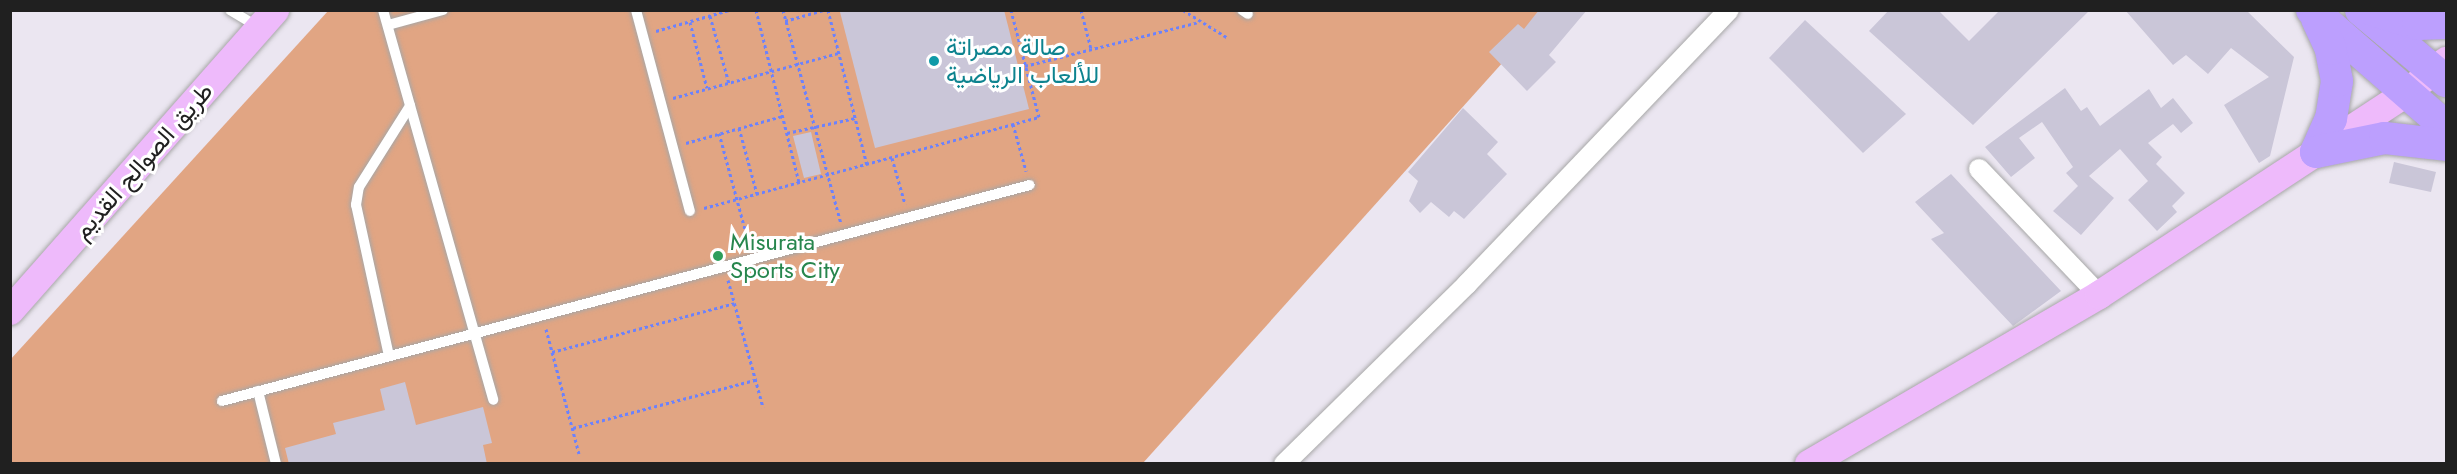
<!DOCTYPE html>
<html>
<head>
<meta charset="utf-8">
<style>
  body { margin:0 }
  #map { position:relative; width:2457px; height:474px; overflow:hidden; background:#ebe6f1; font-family:Jost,Vazirmatn,sans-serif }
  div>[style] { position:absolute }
  .pitch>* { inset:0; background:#e1a583 }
  .building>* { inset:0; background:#cac6d8 }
  .path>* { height:3px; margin-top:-1.5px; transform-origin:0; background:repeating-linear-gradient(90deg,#6c82fc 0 3px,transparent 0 6px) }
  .roads { filter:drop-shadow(0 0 2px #a7a7a7) drop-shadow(0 0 2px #a7a7a7) }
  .lane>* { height:10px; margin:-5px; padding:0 5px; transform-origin:5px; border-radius:5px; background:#fff }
  .street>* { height:20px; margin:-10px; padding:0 10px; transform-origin:10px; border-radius:10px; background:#fff }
  .secondary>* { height:28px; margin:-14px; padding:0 14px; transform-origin:14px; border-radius:14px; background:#eebafb }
  .primary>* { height:32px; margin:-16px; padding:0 16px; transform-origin:16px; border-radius:16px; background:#bc9ffe }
  .dots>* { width:16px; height:16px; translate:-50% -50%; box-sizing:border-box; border:3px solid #fff; border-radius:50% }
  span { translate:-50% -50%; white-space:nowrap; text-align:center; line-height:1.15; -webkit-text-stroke:6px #fff; paint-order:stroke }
  .culture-label { font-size:24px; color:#0d838f }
  .left { translate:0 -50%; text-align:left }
  .street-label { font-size:24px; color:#202020 }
  .leisure-label { font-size:24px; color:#27864d }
  .frame { position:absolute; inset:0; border:12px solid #202020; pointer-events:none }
</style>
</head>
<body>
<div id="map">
  <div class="pitch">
    <div style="clip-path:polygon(328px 11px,1549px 11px,1143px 463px,11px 463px,10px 360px)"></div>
  </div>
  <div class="building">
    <div style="clip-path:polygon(848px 10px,1004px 10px,1029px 109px,875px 148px,840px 12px)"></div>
    <div style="clip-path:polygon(1539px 10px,1587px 10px,1549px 55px,1556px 62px,1527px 91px,1489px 52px,1518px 24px,1524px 29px)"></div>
    <div style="clip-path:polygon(1889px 10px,1938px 10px,1969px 41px,2000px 10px,2090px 10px,1973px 125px,1869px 31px)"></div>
    <div style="clip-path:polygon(2125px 10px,2246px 10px,2294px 57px,2270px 156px,2259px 163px,2224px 105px,2269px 77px,2231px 48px,2208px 74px,2186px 55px,2173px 65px)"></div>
    <div style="clip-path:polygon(1805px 20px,1906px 114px,1863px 153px,1769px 58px)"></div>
    <div style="clip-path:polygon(2065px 88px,2081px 111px,2087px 107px,2100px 126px,2149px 89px,2161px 108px,2173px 98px,2193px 123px,2181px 133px,2173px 124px,2148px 143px,2162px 157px,2156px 164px,2185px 193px,2172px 206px,2177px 212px,2157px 231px,2128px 200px,2148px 181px,2120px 149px,2089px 176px,2114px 198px,2081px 235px,2053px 211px,2078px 186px,2066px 173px,2073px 167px,2042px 122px,2019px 138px,2035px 158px,2011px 177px,1985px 147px)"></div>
    <div style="clip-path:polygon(1463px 108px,1498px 142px,1487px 154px,1507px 174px,1464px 219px,1454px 211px,1449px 217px,1431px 202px,1420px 213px,1409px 201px,1418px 181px,1408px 172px)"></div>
    <div style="clip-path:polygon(811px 132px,821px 174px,804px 178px,793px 136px)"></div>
    <div style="clip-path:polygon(2394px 162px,2436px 172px,2431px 192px,2389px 183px)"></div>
    <div style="clip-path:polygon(1951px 174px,2061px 291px,2013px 326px,1931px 239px,1944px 233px,1915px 202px)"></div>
    <div style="clip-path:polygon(405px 382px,416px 425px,483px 407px,492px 443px,483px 445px,487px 464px,289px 464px,285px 448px,336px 434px,333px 423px,385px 410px,380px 389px)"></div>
  </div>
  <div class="path">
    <div style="left:756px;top:10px;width:178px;rotate:76deg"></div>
    <div style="left:783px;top:10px;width:221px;rotate:74.8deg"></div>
    <div style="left:828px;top:10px;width:160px;rotate:75.9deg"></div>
    <div style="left:1081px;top:10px;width:40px;rotate:75.6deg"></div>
    <div style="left:1183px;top:10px;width:53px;rotate:31.9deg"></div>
    <div style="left:710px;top:16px;width:70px;rotate:74.2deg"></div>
    <div style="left:785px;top:21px;width:40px;rotate:-16deg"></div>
    <div style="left:690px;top:22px;width:68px;rotate:75.6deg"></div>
    <div style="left:656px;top:31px;width:76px;rotate:-16deg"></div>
    <div style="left:1025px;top:66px;width:179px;rotate:-14.2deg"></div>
    <div style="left:673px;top:98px;width:172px;rotate:-15.2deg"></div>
    <div style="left:1013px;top:124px;width:49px;rotate:74.5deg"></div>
    <div style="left:739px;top:128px;width:68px;rotate:74.7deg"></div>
    <div style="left:719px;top:133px;width:119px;rotate:74.9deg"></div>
    <div style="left:787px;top:133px;width:70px;rotate:-12.4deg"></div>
    <div style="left:686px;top:143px;width:101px;rotate:-15.6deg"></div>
    <div style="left:892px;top:158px;width:48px;rotate:74.2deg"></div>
    <div style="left:704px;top:208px;width:347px;rotate:-15.2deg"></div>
    <div style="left:1039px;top:117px;width:111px;rotate:-104.7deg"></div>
    <div style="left:728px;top:280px;width:132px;rotate:74.6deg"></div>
    <div style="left:546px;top:329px;width:129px;rotate:75.2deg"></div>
    <div style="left:552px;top:352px;width:189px;rotate:-15deg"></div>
    <div style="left:573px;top:428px;width:188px;rotate:-14.8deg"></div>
  </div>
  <div class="roads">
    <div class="lane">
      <div style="left:230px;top:10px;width:33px;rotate:31deg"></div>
      <div style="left:383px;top:10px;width:405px;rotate:74.2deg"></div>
      <div style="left:636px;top:10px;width:208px;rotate:75deg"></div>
      <div style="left:1242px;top:10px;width:7px;rotate:34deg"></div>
      <div style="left:388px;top:25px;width:57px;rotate:-15.3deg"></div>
      <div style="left:389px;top:356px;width:155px;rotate:-102.3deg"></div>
      <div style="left:356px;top:205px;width:18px;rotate:-81deg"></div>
      <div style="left:359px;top:187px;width:96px;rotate:-57.8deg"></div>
      <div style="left:258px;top:391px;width:75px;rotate:76.1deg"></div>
      <div style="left:222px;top:401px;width:836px;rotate:-14.97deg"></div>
    </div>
    <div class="street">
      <div style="left:1979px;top:169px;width:174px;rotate:46.4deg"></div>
      <div style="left:1284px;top:464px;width:257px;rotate:-44.5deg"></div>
      <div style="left:1467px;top:284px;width:379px;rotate:-46.3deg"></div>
    </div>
    <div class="secondary">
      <div style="left:10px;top:311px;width:401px;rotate:-48.6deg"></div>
      <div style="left:1809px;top:464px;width:336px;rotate:-30.2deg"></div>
      <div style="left:2099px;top:295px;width:366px;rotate:-33.3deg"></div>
      <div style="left:2405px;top:94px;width:53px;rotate:-38.8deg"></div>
    </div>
    <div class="primary">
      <div style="left:2312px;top:10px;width:178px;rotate:41.1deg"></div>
      <div style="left:2361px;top:10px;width:111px;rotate:39.9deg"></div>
      <div style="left:2373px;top:10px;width:47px;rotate:17.3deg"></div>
      <div style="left:2418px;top:24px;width:28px;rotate:-2deg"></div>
      <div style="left:2316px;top:152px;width:36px;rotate:-66deg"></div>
      <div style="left:2331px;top:119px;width:38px;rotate:-81deg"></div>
      <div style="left:2337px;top:81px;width:33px;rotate:-101deg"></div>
      <div style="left:2331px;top:49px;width:33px;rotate:-115deg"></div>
      <div style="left:2316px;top:152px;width:70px;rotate:-11.5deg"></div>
      <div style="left:2385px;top:138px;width:61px;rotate:6.5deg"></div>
    </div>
  </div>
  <div class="dots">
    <div style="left:934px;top:61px;background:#0f9aa8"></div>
    <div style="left:718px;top:256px;background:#2e9e5b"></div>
  </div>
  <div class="culture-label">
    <span class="left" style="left:946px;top:61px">صالة مصراتة<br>للألعاب الرياضية</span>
  </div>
  <div class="street-label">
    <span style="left:143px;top:161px;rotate:-49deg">طريق الصوالح القديم</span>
  </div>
  <div class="leisure-label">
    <span class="left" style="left:730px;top:256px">Misurata<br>Sports City</span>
  </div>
  <div class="frame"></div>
</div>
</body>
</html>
